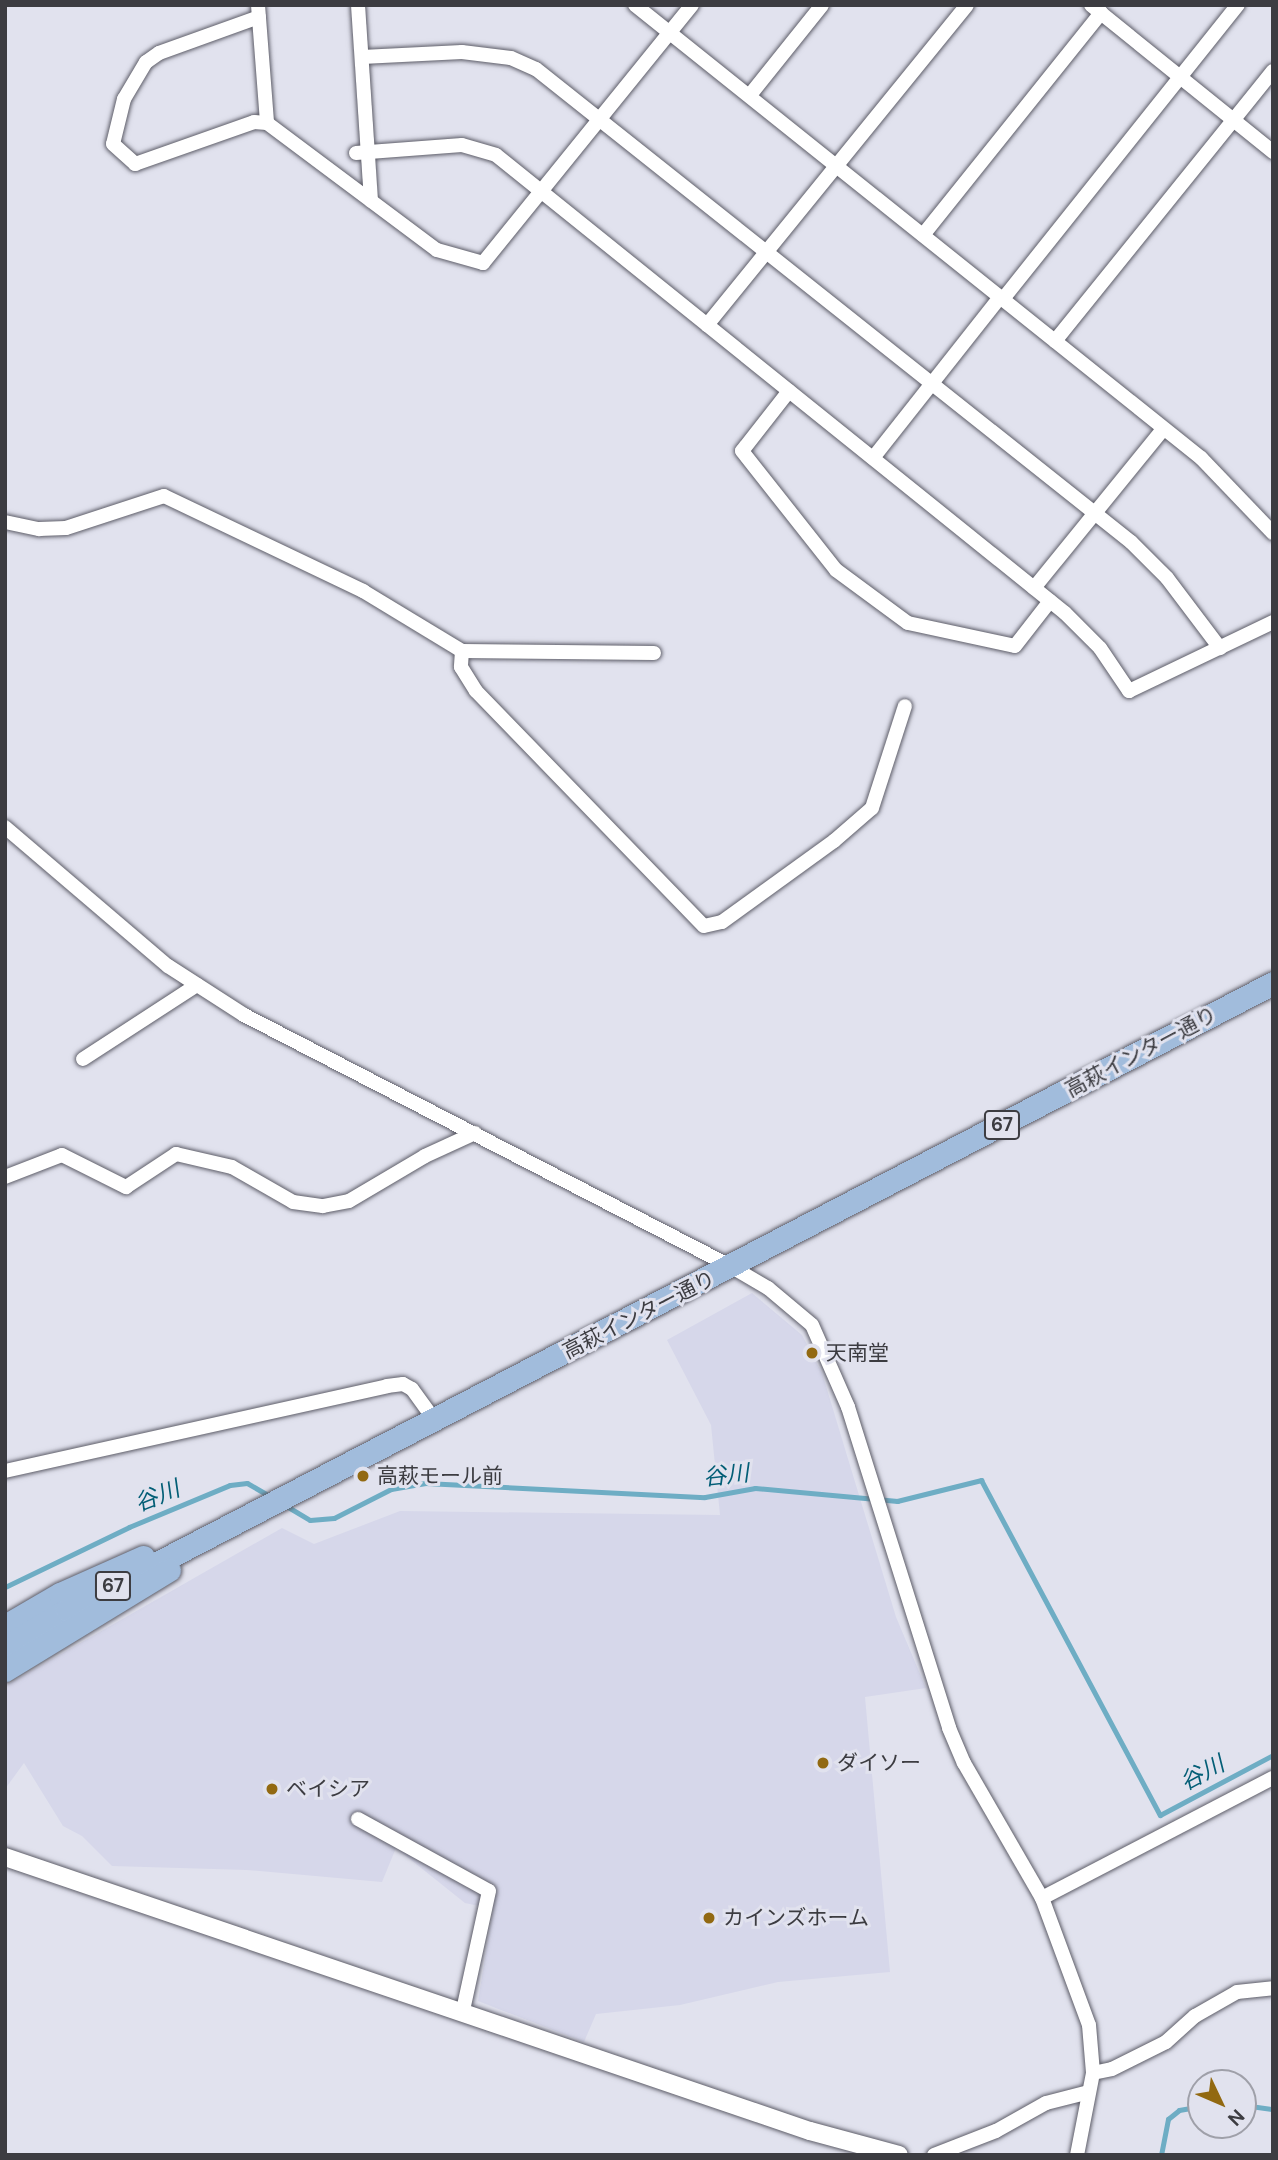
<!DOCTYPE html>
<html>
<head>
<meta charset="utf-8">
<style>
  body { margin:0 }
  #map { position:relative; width:1278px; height:2160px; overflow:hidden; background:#e1e2ee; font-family:"DM Sans","Noto Sans JP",sans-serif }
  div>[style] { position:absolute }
  .built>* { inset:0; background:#d6d7ea }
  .stream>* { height:5px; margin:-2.5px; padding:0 2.5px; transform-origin:2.5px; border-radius:2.5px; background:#6eadc4 }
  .roads { filter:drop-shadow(0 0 2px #5d5d68) drop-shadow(0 0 2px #5d5d68) }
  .minor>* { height:14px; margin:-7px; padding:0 7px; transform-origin:7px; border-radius:7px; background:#fff }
  .tertiary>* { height:18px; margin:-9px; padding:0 9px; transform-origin:9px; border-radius:9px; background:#fff }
  .primary>* { height:23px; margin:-11.5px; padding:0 11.5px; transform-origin:11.5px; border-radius:11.5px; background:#a1bcdc }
  .dots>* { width:19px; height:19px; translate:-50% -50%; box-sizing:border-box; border:4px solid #e1e2ee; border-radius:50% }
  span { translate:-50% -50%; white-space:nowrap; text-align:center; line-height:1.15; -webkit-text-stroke:6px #e1e2ee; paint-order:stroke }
  .shield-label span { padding:2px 5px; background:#e1e2ee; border:2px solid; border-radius:5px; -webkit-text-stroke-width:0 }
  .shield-label { font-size:19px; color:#3c3c41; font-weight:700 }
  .street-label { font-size:21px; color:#3c3c41 }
  .poi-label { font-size:21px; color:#3c3c41 }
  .left { translate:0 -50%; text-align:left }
  .water-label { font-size:23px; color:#035e76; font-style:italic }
  .frame { position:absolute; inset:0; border:7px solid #3c3c41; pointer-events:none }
  .north { position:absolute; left:1187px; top:2069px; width:70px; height:70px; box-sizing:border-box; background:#e1e2ee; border:2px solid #9fa0a9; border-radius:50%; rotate:134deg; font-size:19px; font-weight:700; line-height:28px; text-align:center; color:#3c3c41 }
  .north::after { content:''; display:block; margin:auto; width:24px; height:32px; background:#926911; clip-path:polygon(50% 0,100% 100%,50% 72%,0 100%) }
</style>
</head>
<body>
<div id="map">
  <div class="built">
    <div style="clip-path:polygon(752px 1293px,802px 1335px,822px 1373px,896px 1617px,926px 1688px,865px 1697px,890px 1972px,778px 1982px,680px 2005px,596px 2014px,584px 2042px,478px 2001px,493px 1909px,465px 1903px,396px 1848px,382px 1882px,247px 1870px,112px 1866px,82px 1836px,63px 1826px,24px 1763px,5px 1789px,5px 1686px,282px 1528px,314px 1544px,400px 1511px,720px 1515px,711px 1425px,667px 1340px)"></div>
  </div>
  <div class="stream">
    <div style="left:283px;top:1504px;width:31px;rotate:31deg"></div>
    <div style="left:310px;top:1520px;width:24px;rotate:-5deg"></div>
    <div style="left:334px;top:1518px;width:64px;rotate:-27deg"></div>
    <div style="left:391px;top:1489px;width:35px;rotate:-10deg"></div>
    <div style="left:425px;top:1483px;width:280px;rotate:2.9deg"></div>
    <div style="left:705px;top:1497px;width:51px;rotate:-10.2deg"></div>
    <div style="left:755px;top:1488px;width:143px;rotate:5.2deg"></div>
    <div style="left:897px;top:1501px;width:87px;rotate:-14deg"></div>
    <div style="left:981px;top:1480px;width:380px;rotate:61.9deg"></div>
    <div style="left:1160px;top:1815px;width:128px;rotate:-28deg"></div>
    <div style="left:5px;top:1587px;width:138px;rotate:-25.8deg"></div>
    <div style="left:129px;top:1527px;width:109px;rotate:-22.6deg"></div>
    <div style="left:230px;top:1485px;width:17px;rotate:-7deg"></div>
    <div style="left:247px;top:1483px;width:28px;rotate:30deg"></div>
    <div style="left:1243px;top:2105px;width:30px;rotate:8deg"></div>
    <div style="left:1161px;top:2155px;width:37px;rotate:-79deg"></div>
    <div style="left:1168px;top:2119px;width:14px;rotate:-39deg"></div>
    <div style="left:1179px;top:2110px;width:22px;rotate:-10deg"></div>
  </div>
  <div class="roads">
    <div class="minor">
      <div style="left:258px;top:5px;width:118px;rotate:85.6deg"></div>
      <div style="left:358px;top:5px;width:196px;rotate:86.2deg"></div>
      <div style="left:635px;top:5px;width:725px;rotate:38.67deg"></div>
      <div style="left:1201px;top:458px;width:104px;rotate:46.2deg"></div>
      <div style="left:1091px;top:5px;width:234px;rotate:38.9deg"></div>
      <div style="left:259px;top:17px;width:106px;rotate:160.2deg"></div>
      <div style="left:159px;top:53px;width:16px;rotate:145deg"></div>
      <div style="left:146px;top:62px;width:43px;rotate:120.7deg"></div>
      <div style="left:124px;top:99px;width:46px;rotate:103.7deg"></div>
      <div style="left:113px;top:144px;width:30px;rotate:42deg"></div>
      <div style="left:135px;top:164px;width:126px;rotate:-19.4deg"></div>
      <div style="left:254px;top:122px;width:13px;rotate:4deg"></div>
      <div style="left:267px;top:123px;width:212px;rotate:36.8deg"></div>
      <div style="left:437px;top:250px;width:48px;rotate:15.8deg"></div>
      <div style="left:483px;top:263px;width:332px;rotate:-51deg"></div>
      <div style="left:362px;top:57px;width:100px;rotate:-2.9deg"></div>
      <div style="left:462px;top:52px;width:49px;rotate:7deg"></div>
      <div style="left:511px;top:58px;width:27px;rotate:24deg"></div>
      <div style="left:536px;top:69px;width:760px;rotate:38.48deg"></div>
      <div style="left:1131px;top:542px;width:51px;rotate:45deg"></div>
      <div style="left:1167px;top:578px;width:88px;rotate:52.9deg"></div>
      <div style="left:750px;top:95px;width:115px;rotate:-51.3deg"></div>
      <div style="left:356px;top:153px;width:106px;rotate:-4.3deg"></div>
      <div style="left:462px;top:145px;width:35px;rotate:16deg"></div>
      <div style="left:496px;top:155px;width:730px;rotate:38.83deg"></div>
      <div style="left:1065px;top:613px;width:49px;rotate:45deg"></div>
      <div style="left:1100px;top:648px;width:52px;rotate:56deg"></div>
      <div style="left:1129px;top:691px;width:160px;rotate:-25.6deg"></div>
      <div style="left:923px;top:235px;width:285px;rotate:-51.3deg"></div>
      <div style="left:1003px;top:299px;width:376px;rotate:-51.4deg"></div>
      <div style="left:707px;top:325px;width:412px;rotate:-50.9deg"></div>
      <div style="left:1055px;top:341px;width:347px;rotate:-51.1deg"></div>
      <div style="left:789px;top:391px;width:76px;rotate:128.1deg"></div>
      <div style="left:742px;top:451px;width:152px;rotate:51.7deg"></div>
      <div style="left:836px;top:570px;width:89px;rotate:36.4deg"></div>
      <div style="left:908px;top:623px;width:109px;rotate:12.1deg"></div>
      <div style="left:1015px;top:646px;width:57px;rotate:-52.1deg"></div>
      <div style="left:873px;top:458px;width:205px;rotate:-51.7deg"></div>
      <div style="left:5px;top:522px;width:35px;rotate:12deg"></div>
      <div style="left:39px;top:529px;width:27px;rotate:-2deg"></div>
      <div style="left:66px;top:528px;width:103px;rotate:-18.1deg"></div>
      <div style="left:164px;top:496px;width:221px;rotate:25.5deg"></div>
      <div style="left:363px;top:591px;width:116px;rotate:31.2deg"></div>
      <div style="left:462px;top:651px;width:192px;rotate:0.6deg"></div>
      <div style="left:1034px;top:588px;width:205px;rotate:-50.9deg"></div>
      <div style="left:462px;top:651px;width:16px;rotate:94deg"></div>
      <div style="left:461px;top:667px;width:28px;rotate:58deg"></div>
      <div style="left:476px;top:691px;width:327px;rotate:45.9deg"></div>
      <div style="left:704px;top:926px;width:18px;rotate:-13deg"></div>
      <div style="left:722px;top:922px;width:138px;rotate:-35.9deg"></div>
      <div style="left:834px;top:841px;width:50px;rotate:-41deg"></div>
      <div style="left:872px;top:808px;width:107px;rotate:-72.1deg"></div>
      <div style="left:5px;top:827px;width:214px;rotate:40.5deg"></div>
      <div style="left:168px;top:966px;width:90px;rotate:32.8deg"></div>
      <div style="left:244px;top:1015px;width:549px;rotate:27.31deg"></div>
      <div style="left:732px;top:1267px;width:42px;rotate:30.3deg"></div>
      <div style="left:768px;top:1288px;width:57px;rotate:40.1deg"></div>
      <div style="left:812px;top:1325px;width:90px;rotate:66.3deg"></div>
      <div style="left:848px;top:1407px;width:337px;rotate:72.5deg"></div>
      <div style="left:949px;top:1728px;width:38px;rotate:67deg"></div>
      <div style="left:964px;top:1763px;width:156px;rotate:60deg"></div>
      <div style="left:1042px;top:1898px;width:135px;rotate:69.7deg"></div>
      <div style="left:1089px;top:2025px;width:48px;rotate:85.2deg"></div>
      <div style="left:1093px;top:2073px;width:84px;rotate:101deg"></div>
      <div style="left:83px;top:1059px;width:136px;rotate:-33deg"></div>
      <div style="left:5px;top:1177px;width:61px;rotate:-21.1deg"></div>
      <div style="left:62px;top:1155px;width:72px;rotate:26.6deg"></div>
      <div style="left:126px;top:1187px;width:60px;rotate:-33.4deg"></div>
      <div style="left:176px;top:1154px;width:57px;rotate:13.1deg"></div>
      <div style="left:232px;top:1167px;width:70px;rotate:29.8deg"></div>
      <div style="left:293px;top:1202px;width:30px;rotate:8deg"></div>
      <div style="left:323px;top:1206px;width:26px;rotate:-11deg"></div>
      <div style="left:349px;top:1201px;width:88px;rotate:-30.6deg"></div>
      <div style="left:425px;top:1156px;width:55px;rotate:-24.7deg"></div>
      <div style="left:5px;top:1471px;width:391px;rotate:-12.5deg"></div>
      <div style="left:387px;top:1386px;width:16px;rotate:-7deg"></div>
      <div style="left:403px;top:1384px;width:10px;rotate:29deg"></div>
      <div style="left:412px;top:1389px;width:39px;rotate:54deg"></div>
      <div style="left:358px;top:1819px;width:149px;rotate:28.8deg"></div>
      <div style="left:489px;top:1891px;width:122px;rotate:102.3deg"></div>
      <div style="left:1042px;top:1898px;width:260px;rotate:-27.5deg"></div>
      <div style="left:1093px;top:2073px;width:19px;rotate:-12deg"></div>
      <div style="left:1112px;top:2069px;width:60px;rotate:-26.6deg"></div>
      <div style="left:1166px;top:2042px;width:39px;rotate:-42deg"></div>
      <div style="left:1195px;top:2016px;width:48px;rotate:-29.7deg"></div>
      <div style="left:1237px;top:1992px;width:36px;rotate:-6deg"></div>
      <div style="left:934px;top:2155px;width:66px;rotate:-21.2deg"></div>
      <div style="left:996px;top:2131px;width:57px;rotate:-29.2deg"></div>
      <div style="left:1046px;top:2103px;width:44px;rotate:-14.3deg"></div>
    </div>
    <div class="tertiary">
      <div style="left:5px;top:1857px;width:850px;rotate:18.8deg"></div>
      <div style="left:810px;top:2131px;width:92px;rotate:15.1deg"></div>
    </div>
    <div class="primary">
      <div style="left:5px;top:1626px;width:64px;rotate:-30.2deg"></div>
      <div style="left:60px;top:1594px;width:91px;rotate:-24deg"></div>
      <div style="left:5px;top:1647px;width:72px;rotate:-30.8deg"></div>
      <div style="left:67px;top:1610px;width:1359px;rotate:-27.47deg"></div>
      <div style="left:5px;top:1670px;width:192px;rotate:-31.4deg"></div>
    </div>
  </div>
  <div class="dots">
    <div style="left:812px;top:1353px;background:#926911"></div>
    <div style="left:363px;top:1476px;background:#926911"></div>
    <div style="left:823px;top:1763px;background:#926911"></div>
    <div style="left:272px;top:1789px;background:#926911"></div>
    <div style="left:709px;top:1918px;background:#926911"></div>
  </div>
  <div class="shield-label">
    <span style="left:1002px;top:1125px">67</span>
    <span style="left:113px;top:1586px">67</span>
  </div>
  <div class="street-label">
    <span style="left:1141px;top:1052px;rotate:-28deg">高萩インター通り</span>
    <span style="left:639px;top:1315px;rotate:-27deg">高萩インター通り</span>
  </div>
  <div class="poi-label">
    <span class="left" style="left:826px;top:1353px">天南堂</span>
    <span class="left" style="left:377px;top:1476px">高萩モール前</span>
    <span class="left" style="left:837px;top:1763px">ダイソー</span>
    <span class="left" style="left:286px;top:1789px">ベイシア</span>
    <span class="left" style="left:723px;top:1918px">カインズホーム</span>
  </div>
  <div class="water-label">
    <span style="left:726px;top:1475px;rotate:-6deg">谷川</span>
    <span style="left:157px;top:1496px;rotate:-22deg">谷川</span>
    <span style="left:1202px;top:1773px;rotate:-28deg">谷川</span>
  </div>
  <div class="frame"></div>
  <div class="north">N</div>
</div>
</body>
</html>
